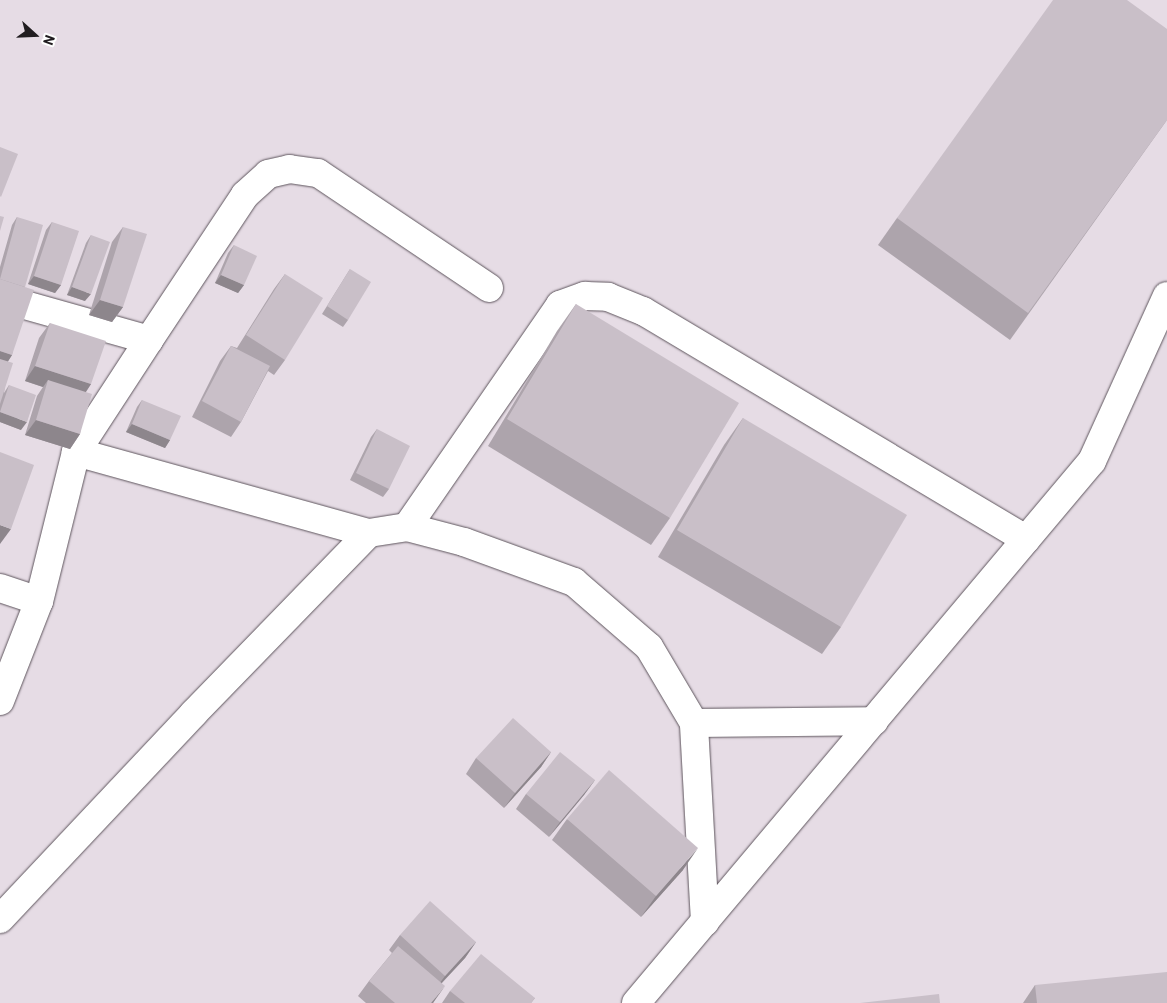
<!DOCTYPE html>
<html>
<head>
<meta charset="utf-8">
<style>
  body { margin:0 }
  #map { position:relative; width:1167px; height:1003px; overflow:hidden; background:#e6dce5; font-family:Barlow,sans-serif }
  div>[style] { position:absolute }
  .roads { filter:drop-shadow(0 0 1px #5e555d) drop-shadow(0 0 1px #5e555d) }
  .street>* { height:28px; margin:-14px; padding:0 14px; transform-origin:14px; border-radius:14px; background:#fff }
  .wall>* { inset:0; background:#ada4ac }
  .shaded-wall>* { inset:0; background:#8d868c }
  .building>* { inset:0; background:#c9bfc8 }
  span { translate:-50% -50%; white-space:nowrap; text-align:center; line-height:1.15; -webkit-text-stroke:5px #fff; paint-order:stroke }
  .north { position:absolute; left:10px; top:10px; width:50px; height:50px; -webkit-text-stroke:4px #fff; paint-order:stroke; rotate:110deg; font-size:14px; font-weight:700; line-height:20px; text-align:center; color:#211d20 }
  .north::after { content:''; display:block; margin:auto; width:18px; height:22px; background:#211d20; clip-path:polygon(50% 0,100% 100%,50% 72%,0 100%) }
</style>
</head>
<body>
<div id="map">
  <div class="roads">
    <div class="street">
      <div style="left:0;top:298px;width:155px;rotate:15.7deg"></div>
      <div style="left:149px;top:340px;width:134px;rotate:123.1deg"></div>
      <div style="left:76px;top:452px;width:154px;rotate:103.9deg"></div>
      <div style="left:39px;top:601px;width:41px;rotate:-161.6deg"></div>
      <div style="left:149px;top:340px;width:174px;rotate:-56.5deg"></div>
      <div style="left:245px;top:195px;width:31px;rotate:-42deg"></div>
      <div style="left:268px;top:174px;width:22px;rotate:-13deg"></div>
      <div style="left:289px;top:169px;width:29px;rotate:8deg"></div>
      <div style="left:318px;top:173px;width:206px;rotate:33.9deg"></div>
      <div style="left:76px;top:452px;width:304px;rotate:15.5deg"></div>
      <div style="left:407px;top:527px;width:270px;rotate:-55.4deg"></div>
      <div style="left:560px;top:305px;width:27px;rotate:-20deg"></div>
      <div style="left:585px;top:296px;width:23px;rotate:2deg"></div>
      <div style="left:608px;top:297px;width:38px;rotate:22deg"></div>
      <div style="left:643px;top:311px;width:446px;rotate:30.8deg"></div>
      <div style="left:0;top:701px;width:107px;rotate:-68.7deg"></div>
      <div style="left:0;top:919px;width:282px;rotate:-46.7deg"></div>
      <div style="left:193px;top:714px;width:252px;rotate:-45.8deg"></div>
      <div style="left:369px;top:533px;width:38px;rotate:-9deg"></div>
      <div style="left:407px;top:527px;width:59px;rotate:14.7deg"></div>
      <div style="left:464px;top:542px;width:117px;rotate:20deg"></div>
      <div style="left:574px;top:582px;width:99px;rotate:40.9deg"></div>
      <div style="left:649px;top:647px;width:88px;rotate:59.4deg"></div>
      <div style="left:705px;top:922px;width:199px;rotate:-93.2deg"></div>
      <div style="left:694px;top:723px;width:180px;rotate:-0.6deg"></div>
      <div style="left:636px;top:1003px;width:708px;rotate:-49.93deg"></div>
      <div style="left:1092px;top:461px;width:181px;rotate:-65.6deg"></div>
    </div>
  </div>
  <div class="wall">
    <div style="clip-path:polygon(1167px 120px,1010px 340px,878px 245px,897px 218px)"></div>
    <div style="clip-path:polygon(17px 217px,25px 287px,12px 355px,8px 361px,4px 393px,9px 385px,21px 430px,0 422px,0 267px,12px 225px)"></div>
    <div style="clip-path:polygon(52px 222px,61px 285px,55px 293px,28px 284px,46px 230px)"></div>
    <div style="clip-path:polygon(123px 227px,123px 307px,112px 322px,89px 315px,112px 242px)"></div>
    <div style="clip-path:polygon(91px 235px,85px 301px,67px 295px,86px 243px)"></div>
    <div style="clip-path:polygon(234px 245px,244px 285px,238px 293px,215px 283px,228px 253px)"></div>
    <div style="clip-path:polygon(350px 269px,348px 320px,343px 327px,322px 314px)"></div>
    <div style="clip-path:polygon(285px 274px,285px 360px,274px 375px,268px 371px,241px 422px,231px 437px,192px 417px,220px 361px,231px 346px,237px 348px,274px 289px)"></div>
    <div style="clip-path:polygon(576px 304px,670px 518px,651px 545px,488px 446px,557px 331px)"></div>
    <div style="clip-path:polygon(50px 323px,91px 384px,86px 392px,80px 434px,70px 449px,25px 435px,37px 396px,43px 387px,25px 381px,39px 338px)"></div>
    <div style="clip-path:polygon(142px 400px,170px 440px,165px 448px,126px 432px,137px 407px)"></div>
    <div style="clip-path:polygon(743px 418px,841px 627px,822px 654px,658px 557px,724px 445px)"></div>
    <div style="clip-path:polygon(377px 429px,389px 489px,383px 497px,350px 480px,371px 437px)"></div>
    <div style="clip-path:polygon(551px 752px,541px 767px,504px 808px,466px 774px,476px 758px)"></div>
    <div style="clip-path:polygon(595px 780px,584px 795px,549px 837px,516px 809px,526px 794px)"></div>
    <div style="clip-path:polygon(567px 819px,683px 870px,641px 917px,552px 840px)"></div>
    <div style="clip-path:polygon(400px 935px,476px 942px,465px 958px,442px 983px,433px 1003px,366px 1003px,358px 996px,369px 981px,392px 953px,389px 950px)"></div>
    <div style="clip-path:polygon(1035px 985px,1167px 1003px,1023px 1003px)"></div>
    <div style="clip-path:polygon(450px 991px,535px 998px,531px 1003px,442px 1003px)"></div>
  </div>
  <div class="shaded-wall">
    <div style="clip-path:polygon(221px 275px,244px 285px,238px 293px,215px 283px)"></div>
    <div style="clip-path:polygon(34px 276px,61px 285px,55px 293px,28px 284px)"></div>
    <div style="clip-path:polygon(72px 287px,91px 294px,85px 301px,67px 295px)"></div>
    <div style="clip-path:polygon(100px 300px,123px 307px,112px 322px,89px 315px)"></div>
    <div style="clip-path:polygon(0 351px,12px 355px,2px 371px,0 370px)"></div>
    <div style="clip-path:polygon(35px 366px,91px 384px,81px 399px,48px 380px,43px 387px,25px 381px)"></div>
    <div style="clip-path:polygon(0 412px,27px 422px,21px 430px,0 422px)"></div>
    <div style="clip-path:polygon(36px 420px,80px 434px,70px 449px,25px 435px)"></div>
    <div style="clip-path:polygon(132px 424px,170px 440px,165px 448px,126px 432px)"></div>
    <div style="clip-path:polygon(0 525px,11px 529px,0 544px)"></div>
    <div style="clip-path:polygon(551px 752px,541px 767px,504px 808px,515px 793px)"></div>
    <div style="clip-path:polygon(595px 780px,584px 795px,549px 837px,560px 822px)"></div>
    <div style="clip-path:polygon(698px 848px,683px 870px,641px 917px,656px 896px)"></div>
    <div style="clip-path:polygon(476px 942px,465px 958px,434px 991px,445px 976px)"></div>
    <div style="clip-path:polygon(445px 986px,433px 1003px,431px 1003px)"></div>
  </div>
  <div class="building">
    <div style="clip-path:polygon(1053px 0,1127px 0,1167px 29px,1167px 120px,1028px 313px,897px 218px)"></div>
    <div style="clip-path:polygon(0 147px,18px 154px,1px 197px,0 196px)"></div>
    <div style="clip-path:polygon(0 216px,4px 217px,0 231px)"></div>
    <div style="clip-path:polygon(17px 217px,43px 225px,25px 287px,0 279px)"></div>
    <div style="clip-path:polygon(52px 222px,79px 231px,61px 285px,34px 276px)"></div>
    <div style="clip-path:polygon(123px 227px,147px 234px,123px 307px,100px 300px)"></div>
    <div style="clip-path:polygon(91px 235px,110px 242px,91px 294px,72px 287px)"></div>
    <div style="clip-path:polygon(234px 245px,257px 256px,244px 285px,221px 275px)"></div>
    <div style="clip-path:polygon(350px 269px,371px 282px,348px 320px,327px 306px)"></div>
    <div style="clip-path:polygon(285px 274px,323px 298px,285px 360px,246px 335px)"></div>
    <div style="clip-path:polygon(0 279px,34px 290px,12px 355px,0 351px)"></div>
    <div style="clip-path:polygon(576px 304px,739px 403px,670px 518px,507px 419px)"></div>
    <div style="clip-path:polygon(50px 323px,106px 341px,91px 384px,35px 366px)"></div>
    <div style="clip-path:polygon(231px 346px,270px 366px,241px 422px,202px 401px)"></div>
    <div style="clip-path:polygon(0 359px,13px 363px,0 404px)"></div>
    <div style="clip-path:polygon(48px 380px,92px 394px,80px 434px,36px 420px)"></div>
    <div style="clip-path:polygon(9px 385px,36px 395px,27px 422px,0 412px)"></div>
    <div style="clip-path:polygon(142px 400px,181px 416px,170px 440px,132px 424px)"></div>
    <div style="clip-path:polygon(743px 418px,907px 515px,841px 627px,677px 530px)"></div>
    <div style="clip-path:polygon(377px 429px,410px 446px,389px 489px,356px 473px)"></div>
    <div style="clip-path:polygon(0 452px,34px 465px,11px 529px,0 525px)"></div>
    <div style="clip-path:polygon(513px 718px,551px 752px,515px 793px,476px 758px)"></div>
    <div style="clip-path:polygon(560px 752px,595px 780px,560px 822px,526px 794px)"></div>
    <div style="clip-path:polygon(609px 770px,698px 848px,656px 896px,567px 819px)"></div>
    <div style="clip-path:polygon(430px 901px,476px 942px,445px 976px,400px 935px)"></div>
    <div style="clip-path:polygon(398px 946px,445px 986px,431px 1003px,395px 1003px,369px 981px)"></div>
    <div style="clip-path:polygon(481px 954px,535px 998px,531px 1003px,465px 1003px,450px 991px)"></div>
    <div style="clip-path:polygon(1167px 972px,1167px 1003px,1037px 1003px,1035px 985px)"></div>
    <div style="clip-path:polygon(939px 994px,940px 1003px,860px 1003px)"></div>
  </div>
  <div class="north">N</div>
</div>
</body>
</html>
